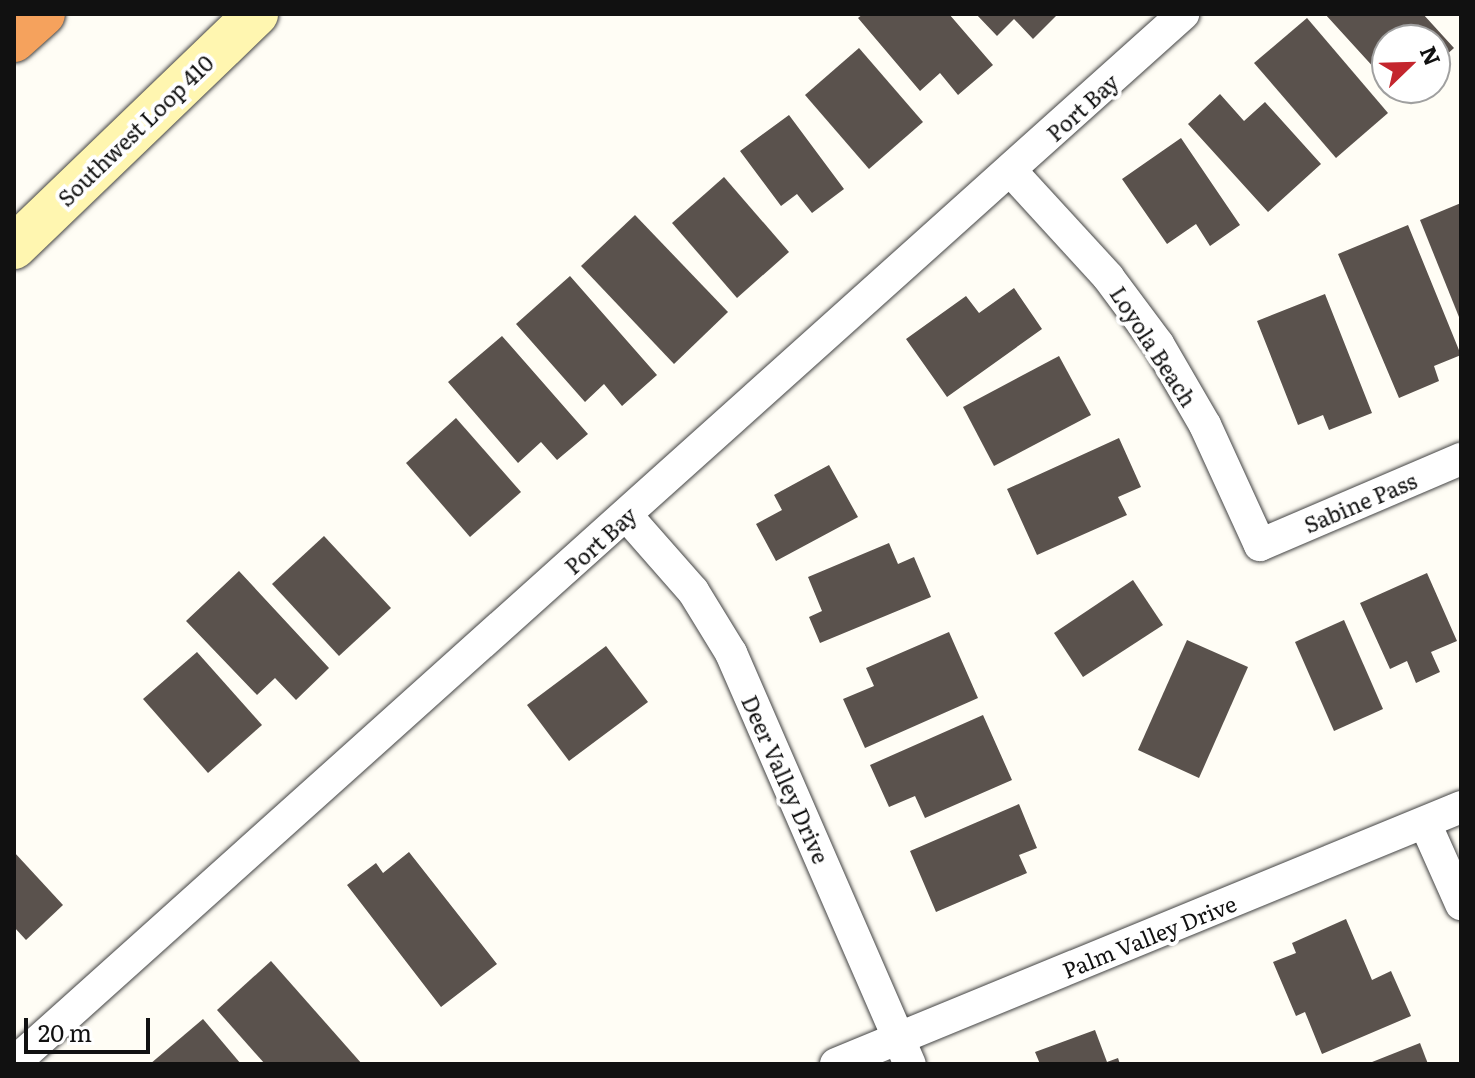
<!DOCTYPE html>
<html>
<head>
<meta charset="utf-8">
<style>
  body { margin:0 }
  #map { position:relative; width:1475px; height:1078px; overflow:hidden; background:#fffdf5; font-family:Literata,serif }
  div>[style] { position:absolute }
  .building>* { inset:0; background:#5a524d }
  .roads { filter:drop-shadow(0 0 2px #444) drop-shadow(0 0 2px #444) }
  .minor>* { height:32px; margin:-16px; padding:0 16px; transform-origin:16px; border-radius:16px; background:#fff }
  .secondary>* { height:44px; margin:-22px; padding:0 22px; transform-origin:22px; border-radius:22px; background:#fff6b0 }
  .motorway>* { height:44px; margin:-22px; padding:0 22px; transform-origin:22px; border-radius:22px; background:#f5a25d }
  span { translate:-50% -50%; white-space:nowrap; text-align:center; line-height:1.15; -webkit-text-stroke:8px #fff; paint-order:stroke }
  .street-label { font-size:22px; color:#111 }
  .frame { position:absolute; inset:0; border:16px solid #111; pointer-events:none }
  .north { position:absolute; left:1371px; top:24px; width:80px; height:80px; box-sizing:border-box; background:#fff; border:2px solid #a0a0a0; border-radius:50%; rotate:67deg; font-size:22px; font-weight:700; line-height:32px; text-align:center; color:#111 }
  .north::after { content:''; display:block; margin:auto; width:28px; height:36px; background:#c4262e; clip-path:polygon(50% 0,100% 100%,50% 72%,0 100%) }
  .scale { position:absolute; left:24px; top:1018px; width:126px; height:36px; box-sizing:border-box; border:4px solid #111; border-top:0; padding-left:10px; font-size:24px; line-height:28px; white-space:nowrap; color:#111; -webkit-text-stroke:6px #fff; paint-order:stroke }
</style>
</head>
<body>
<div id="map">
  <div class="building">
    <div style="clip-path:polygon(863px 14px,949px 14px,993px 65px,958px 95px,940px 73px,920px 91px,858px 18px)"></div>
    <div style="clip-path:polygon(976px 14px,1058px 14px,1033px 39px,1014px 19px,997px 36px)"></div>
    <div style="clip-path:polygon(1325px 14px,1423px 14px,1454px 48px,1435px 65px,1435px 40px,1387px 40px,1387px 82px)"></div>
    <div style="clip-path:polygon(1307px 18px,1388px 113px,1336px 158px,1254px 63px)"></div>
    <div style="clip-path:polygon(859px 48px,923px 122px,869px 169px,805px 95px)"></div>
    <div style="clip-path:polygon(1220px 94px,1244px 121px,1265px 102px,1321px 164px,1268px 212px,1188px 124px)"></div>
    <div style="clip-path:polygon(789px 115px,844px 189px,812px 213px,797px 194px,781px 206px,740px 151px)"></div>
    <div style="clip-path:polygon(1181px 138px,1240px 225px,1210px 246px,1196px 224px,1167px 244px,1122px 179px)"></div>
    <div style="clip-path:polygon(724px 177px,789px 252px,737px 298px,672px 223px)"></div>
    <div style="clip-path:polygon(1461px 203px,1461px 322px,1420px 220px)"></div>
    <div style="clip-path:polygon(635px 215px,728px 312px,674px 364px,581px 266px)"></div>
    <div style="clip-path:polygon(1408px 225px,1461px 355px,1434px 366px,1439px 381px,1399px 398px,1338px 254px)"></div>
    <div style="clip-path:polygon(570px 276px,657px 375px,622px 406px,604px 384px,585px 402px,516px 324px)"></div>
    <div style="clip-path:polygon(1014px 288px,1042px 329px,947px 397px,906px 339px,966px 296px,979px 313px)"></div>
    <div style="clip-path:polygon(1325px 294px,1372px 413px,1329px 430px,1323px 415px,1298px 425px,1257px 321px)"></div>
    <div style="clip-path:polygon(502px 336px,588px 434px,557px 460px,541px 442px,518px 463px,448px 382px)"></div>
    <div style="clip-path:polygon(1059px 356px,1091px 415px,994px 466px,963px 407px)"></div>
    <div style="clip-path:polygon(456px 418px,521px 492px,470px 537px,406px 463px)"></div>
    <div style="clip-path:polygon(1119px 438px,1141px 487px,1118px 497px,1127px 515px,1037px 555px,1007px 489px)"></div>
    <div style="clip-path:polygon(829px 465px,858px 517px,776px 561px,756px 524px,782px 510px,774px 495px)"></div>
    <div style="clip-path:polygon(324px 536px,391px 608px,339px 656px,272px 584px)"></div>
    <div style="clip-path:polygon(889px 543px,898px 564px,914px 557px,931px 597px,820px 643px,809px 617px,822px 611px,808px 577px)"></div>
    <div style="clip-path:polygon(239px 571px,329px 668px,296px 700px,275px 678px,257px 695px,186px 621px)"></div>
    <div style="clip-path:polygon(1427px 573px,1457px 641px,1431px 652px,1440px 672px,1416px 683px,1407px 661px,1390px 669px,1360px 603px)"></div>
    <div style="clip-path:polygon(1133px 580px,1163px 625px,1083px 677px,1054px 633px)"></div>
    <div style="clip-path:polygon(1344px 620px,1383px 709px,1334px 731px,1295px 642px)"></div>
    <div style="clip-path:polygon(949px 632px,978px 698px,865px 748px,843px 699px,874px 686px,866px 668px)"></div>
    <div style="clip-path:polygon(1187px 640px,1248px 667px,1199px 778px,1138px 750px)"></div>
    <div style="clip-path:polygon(606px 646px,648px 702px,569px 761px,527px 705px)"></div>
    <div style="clip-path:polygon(197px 652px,262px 725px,208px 773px,143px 699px)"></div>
    <div style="clip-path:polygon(983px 715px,1012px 780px,925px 818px,915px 796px,889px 807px,870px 765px)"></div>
    <div style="clip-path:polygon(1019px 804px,1037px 848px,1019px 855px,1027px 873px,936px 912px,910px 851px)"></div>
    <div style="clip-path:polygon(14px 852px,63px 905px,26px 940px,14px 927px)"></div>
    <div style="clip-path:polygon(409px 852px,497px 964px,441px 1007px,347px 885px,376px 863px,383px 873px)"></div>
    <div style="clip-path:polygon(1346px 919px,1372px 980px,1391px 971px,1411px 1016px,1322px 1054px,1305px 1012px,1296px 1016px,1273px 962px,1296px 953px,1292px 943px)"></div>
    <div style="clip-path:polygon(271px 961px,362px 1064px,265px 1064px,217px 1010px)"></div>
    <div style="clip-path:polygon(203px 1019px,241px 1064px,150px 1064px)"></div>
    <div style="clip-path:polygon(1095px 1030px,1107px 1062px,1118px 1058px,1120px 1064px,1040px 1064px,1035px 1052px)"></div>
    <div style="clip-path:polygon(1420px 1043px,1428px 1064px,1367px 1064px)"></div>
  </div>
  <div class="roads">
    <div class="minor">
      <div style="left:1011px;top:171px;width:144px;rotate:47.5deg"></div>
      <div style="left:1108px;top:277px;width:84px;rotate:53.3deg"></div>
      <div style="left:1158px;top:344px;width:94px;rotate:59.9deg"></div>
      <div style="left:1205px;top:425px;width:132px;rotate:65.4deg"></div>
      <div style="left:1260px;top:545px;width:219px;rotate:-23.2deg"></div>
      <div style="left:627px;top:516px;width:100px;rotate:48.7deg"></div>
      <div style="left:693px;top:591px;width:73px;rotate:58.5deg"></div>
      <div style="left:731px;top:653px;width:448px;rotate:66.5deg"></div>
      <div style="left:1425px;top:823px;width:89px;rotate:66deg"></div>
      <div style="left:14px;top:1063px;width:1571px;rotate:-41.9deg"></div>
      <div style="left:836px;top:1064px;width:676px;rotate:-22.35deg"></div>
    </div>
    <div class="secondary">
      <div style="left:14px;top:247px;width:336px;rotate:-43.9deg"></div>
    </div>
    <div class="motorway">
      <div style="left:14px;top:40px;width:39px;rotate:-42deg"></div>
    </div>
  </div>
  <div class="street-label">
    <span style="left:1082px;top:107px;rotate:-42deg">Port Bay</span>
    <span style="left:135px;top:130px;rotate:-44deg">Southwest Loop 410</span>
    <span style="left:1154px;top:346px;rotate:57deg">Loyola Beach</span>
    <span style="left:1360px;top:502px;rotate:-23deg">Sabine Pass</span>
    <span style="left:600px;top:540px;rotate:-42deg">Port Bay</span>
    <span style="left:786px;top:779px;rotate:66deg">Deer Valley Drive</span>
    <span style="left:1149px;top:936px;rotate:-22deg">Palm Valley Drive</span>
  </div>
  <div class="frame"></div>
  <div class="north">N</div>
  <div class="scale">20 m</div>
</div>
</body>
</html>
